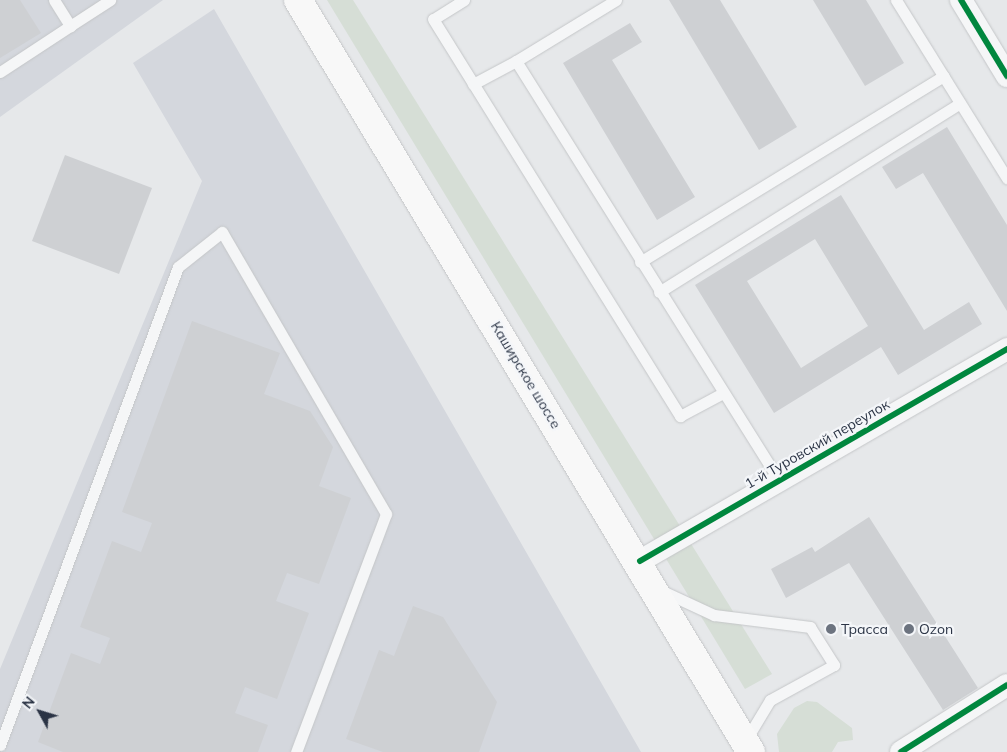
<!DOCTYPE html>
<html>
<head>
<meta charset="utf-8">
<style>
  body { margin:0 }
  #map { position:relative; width:1007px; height:752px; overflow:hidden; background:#e6e8ea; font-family:Mulish,sans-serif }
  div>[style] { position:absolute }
  .built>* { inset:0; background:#d4d7dd }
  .green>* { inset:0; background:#d6ded6 }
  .building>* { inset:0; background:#ced0d3 }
  .roads { filter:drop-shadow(0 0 1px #c4c6c8) drop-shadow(0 0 1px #c4c6c8) }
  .lane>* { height:11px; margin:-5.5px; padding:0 5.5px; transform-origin:5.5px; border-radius:5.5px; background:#f5f6f7 }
  .street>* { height:22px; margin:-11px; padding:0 11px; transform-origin:11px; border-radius:11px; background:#f5f6f7 }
  .primary>* { height:28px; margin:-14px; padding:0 14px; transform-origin:14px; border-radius:14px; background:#f8f8f8 }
  .cycleway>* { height:6px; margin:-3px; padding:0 3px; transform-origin:3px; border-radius:3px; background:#00873e }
  .dots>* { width:14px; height:14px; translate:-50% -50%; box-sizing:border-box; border:2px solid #f4f6f9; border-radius:50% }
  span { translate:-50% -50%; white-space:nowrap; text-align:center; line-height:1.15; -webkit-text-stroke:4.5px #f4f6f9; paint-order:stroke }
  .street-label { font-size:14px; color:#2b3445 }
  .poi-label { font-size:14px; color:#2b3445 }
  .left { translate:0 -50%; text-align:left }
  .north { position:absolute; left:15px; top:687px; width:50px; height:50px; -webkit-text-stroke:4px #f4f6f9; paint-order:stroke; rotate:309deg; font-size:14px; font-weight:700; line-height:20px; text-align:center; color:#2b3445 }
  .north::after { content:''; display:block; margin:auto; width:18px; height:22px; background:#2b3445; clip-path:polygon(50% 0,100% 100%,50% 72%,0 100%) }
</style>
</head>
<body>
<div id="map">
  <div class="built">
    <div style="clip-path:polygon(0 0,163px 0,0 117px)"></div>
    <div style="clip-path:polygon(214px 9px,641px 752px,0 752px,0 669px,202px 181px,133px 63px)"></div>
  </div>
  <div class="green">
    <div style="clip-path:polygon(327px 0,353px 0,772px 674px,745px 689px)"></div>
    <div style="clip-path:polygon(807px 701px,817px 702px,852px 728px,853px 740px,838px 742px,832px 752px,779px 752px,777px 734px,794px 708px)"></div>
  </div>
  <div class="building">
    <div style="clip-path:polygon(0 0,20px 0,41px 33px,0 58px)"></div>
    <div style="clip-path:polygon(669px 0,720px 0,797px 127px,759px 150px)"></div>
    <div style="clip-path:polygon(813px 0,866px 0,904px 63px,865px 86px)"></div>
    <div style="clip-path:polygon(630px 23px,642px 42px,612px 60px,695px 197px,657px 220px,563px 63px)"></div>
    <div style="clip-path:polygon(947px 127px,1007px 225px,1007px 311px,923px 173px,896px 189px,882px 167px)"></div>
    <div style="clip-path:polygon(65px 155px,152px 188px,119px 274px,32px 241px)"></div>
    <div style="clip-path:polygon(evenodd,841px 195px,924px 330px,969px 302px,982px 324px,898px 375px,881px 347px,774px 413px,695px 285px,841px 195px,815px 239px,868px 326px,801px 368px,747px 281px,815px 239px)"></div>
    <div style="clip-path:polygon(192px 321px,280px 353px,264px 394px,310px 411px,333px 447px,319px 486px,351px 498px,319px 584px,287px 573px,276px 601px,309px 613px,277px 699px,245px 687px,235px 713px,268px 725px,258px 752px,63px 752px,38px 742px,71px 653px,100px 664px,110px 638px,80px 627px,112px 541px,141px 552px,152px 523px,122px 512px)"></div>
    <div style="clip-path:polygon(869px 517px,978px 688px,943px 710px,849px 563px,786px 598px,771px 569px,812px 547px,815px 552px)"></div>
    <div style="clip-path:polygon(413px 606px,443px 617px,497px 702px,479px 752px,383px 752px,346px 739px,379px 650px,394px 656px)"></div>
  </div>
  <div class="roads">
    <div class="lane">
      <div style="left:54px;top:0;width:31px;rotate:58deg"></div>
      <div style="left:70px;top:26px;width:48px;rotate:-33deg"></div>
      <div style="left:464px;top:0;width:36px;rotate:148deg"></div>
      <div style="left:433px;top:19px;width:468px;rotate:58.1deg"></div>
      <div style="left:680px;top:416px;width:49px;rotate:-28.1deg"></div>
      <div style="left:616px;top:0;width:117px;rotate:148.6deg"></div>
      <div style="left:516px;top:61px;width:495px;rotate:57.9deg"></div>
      <div style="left:896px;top:0;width:210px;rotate:58.1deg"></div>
      <div style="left:0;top:72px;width:84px;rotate:-33.3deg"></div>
      <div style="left:473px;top:84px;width:49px;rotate:-28.1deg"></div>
      <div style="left:640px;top:262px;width:356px;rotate:-31.5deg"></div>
      <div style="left:659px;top:292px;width:355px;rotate:-32.1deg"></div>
      <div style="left:660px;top:590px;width:60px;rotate:24.8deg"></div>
      <div style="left:714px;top:615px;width:97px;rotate:7.1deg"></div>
      <div style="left:810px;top:627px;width:45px;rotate:57.7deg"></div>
      <div style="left:834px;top:665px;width:73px;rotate:151.3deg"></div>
      <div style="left:770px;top:700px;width:47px;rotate:121deg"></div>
      <div style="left:0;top:745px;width:510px;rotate:-69.58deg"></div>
      <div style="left:178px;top:267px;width:56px;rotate:-38.5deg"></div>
      <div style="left:222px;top:232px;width:326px;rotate:59.8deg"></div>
      <div style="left:386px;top:514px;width:254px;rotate:110.7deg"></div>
    </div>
    <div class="street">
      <div style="left:961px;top:0;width:89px;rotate:58.8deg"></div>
      <div style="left:640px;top:561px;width:424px;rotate:-30deg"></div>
      <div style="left:901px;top:752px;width:125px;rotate:-32.3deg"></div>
    </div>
    <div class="primary">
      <div style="left:298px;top:0;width:878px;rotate:58.94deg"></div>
    </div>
  </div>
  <div class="cycleway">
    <div style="left:961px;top:0;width:89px;rotate:58.8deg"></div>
    <div style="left:640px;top:561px;width:424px;rotate:-30deg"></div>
    <div style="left:901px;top:752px;width:125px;rotate:-32.3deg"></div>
  </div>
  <div class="dots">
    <div style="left:831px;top:629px;background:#6c737f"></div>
    <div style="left:909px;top:629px;background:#6c737f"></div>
  </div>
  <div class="street-label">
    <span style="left:526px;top:375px;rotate:59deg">Каширское шоссе</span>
    <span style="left:817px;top:444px;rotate:-30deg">1-й Туровский переулок</span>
  </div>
  <div class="poi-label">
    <span class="left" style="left:841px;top:629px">Трасса</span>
    <span class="left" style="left:919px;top:629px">Ozon</span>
  </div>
  <div class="north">N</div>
</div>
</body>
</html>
